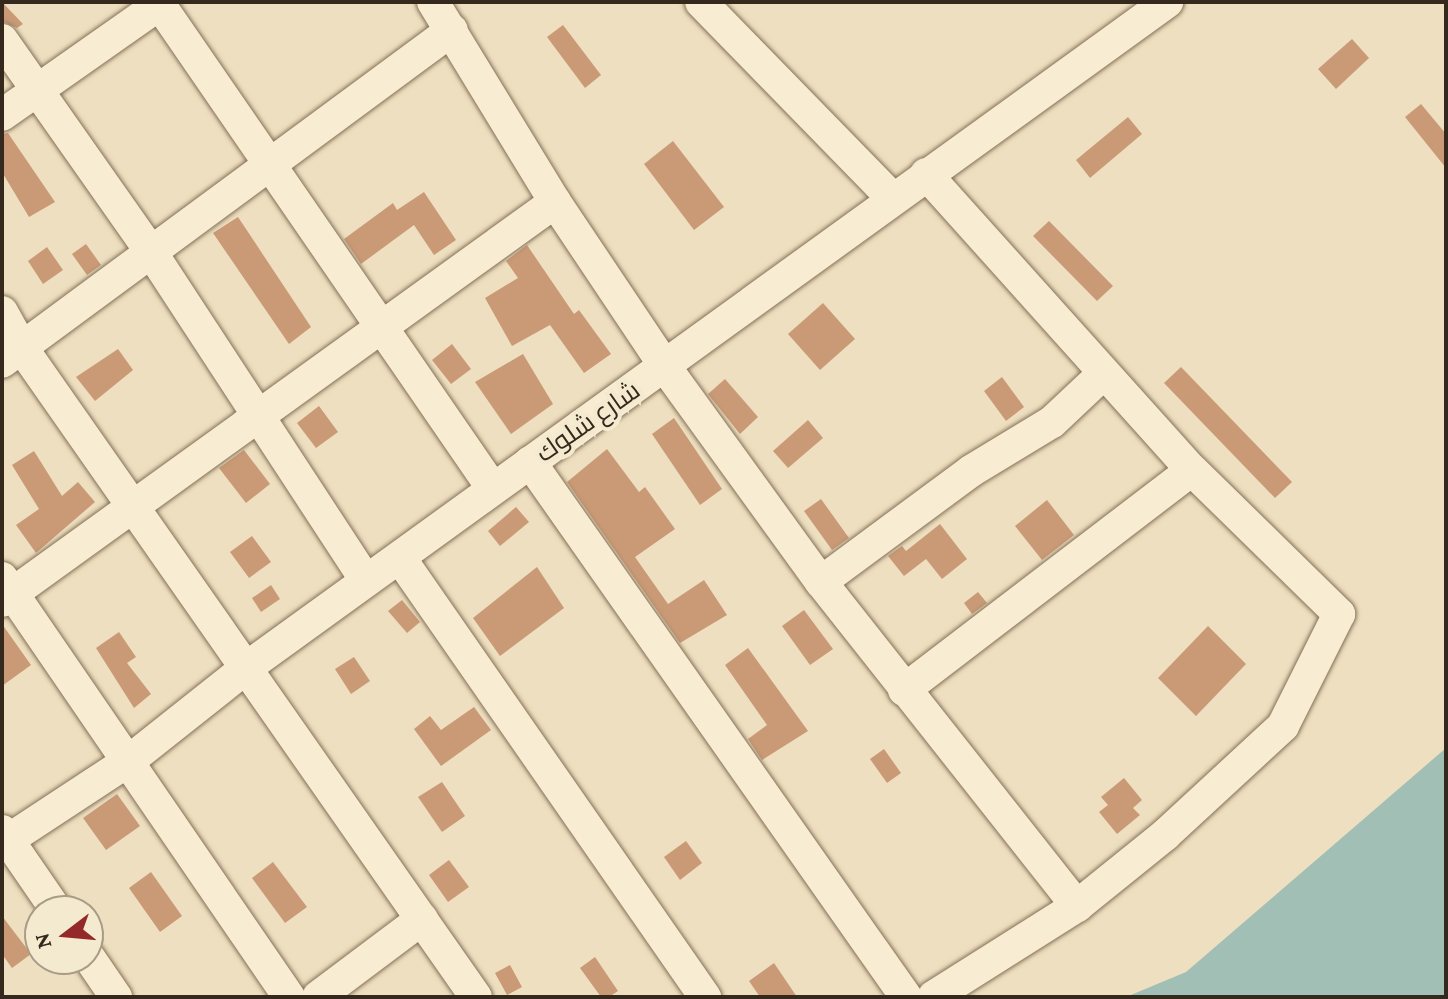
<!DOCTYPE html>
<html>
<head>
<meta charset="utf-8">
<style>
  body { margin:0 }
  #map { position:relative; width:1448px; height:999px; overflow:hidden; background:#eddfbf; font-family:"Crimson Pro",Cairo,serif }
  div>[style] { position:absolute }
  .water>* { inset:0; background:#a2bfb6 }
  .building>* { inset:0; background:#ca9a76 }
  .roads { filter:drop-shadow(0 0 2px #857058) drop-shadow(0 0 2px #857058) }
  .minor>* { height:32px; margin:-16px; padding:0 16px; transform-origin:16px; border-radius:16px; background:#f8edd2 }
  span { translate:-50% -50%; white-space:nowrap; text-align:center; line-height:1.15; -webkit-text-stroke:8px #f4eacf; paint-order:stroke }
  .street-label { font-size:26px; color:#35281c }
  .frame { position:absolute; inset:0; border:4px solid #35281c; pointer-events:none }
  .north { position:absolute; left:24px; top:895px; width:80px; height:80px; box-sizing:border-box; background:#f4eacf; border:2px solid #a89c87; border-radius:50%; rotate:254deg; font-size:22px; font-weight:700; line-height:32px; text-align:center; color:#35281c }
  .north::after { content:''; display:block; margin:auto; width:28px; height:36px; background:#932a29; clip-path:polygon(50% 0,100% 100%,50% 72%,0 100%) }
</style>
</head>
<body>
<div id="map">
  <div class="water">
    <div style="clip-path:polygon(1446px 748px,1446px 997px,1126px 997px,1186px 972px)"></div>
  </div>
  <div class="building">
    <div style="clip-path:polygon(2px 2px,23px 24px,17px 28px,2px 21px)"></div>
    <div style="clip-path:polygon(563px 25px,601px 75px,585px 88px,547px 37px)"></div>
    <div style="clip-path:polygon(1352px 39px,1369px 58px,1336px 89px,1318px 69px)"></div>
    <div style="clip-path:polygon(1421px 104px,1446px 134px,1446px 168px,1405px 117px)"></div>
    <div style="clip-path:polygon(1128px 117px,1142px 134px,1090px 178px,1076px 160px)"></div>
    <div style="clip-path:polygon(8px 133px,55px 202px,29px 217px,2px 172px,2px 134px)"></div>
    <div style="clip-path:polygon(673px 141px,724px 207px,694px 230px,644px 164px)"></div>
    <div style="clip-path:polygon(424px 192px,456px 240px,434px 255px,414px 225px,361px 264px,344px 239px,393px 203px,397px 210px)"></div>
    <div style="clip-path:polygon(238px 217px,311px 327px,289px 344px,213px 233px)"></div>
    <div style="clip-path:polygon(1049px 221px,1113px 286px,1097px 301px,1033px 236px)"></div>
    <div style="clip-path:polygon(86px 244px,101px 265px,87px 275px,72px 254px)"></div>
    <div style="clip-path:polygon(527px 245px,574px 314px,579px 310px,611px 354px,584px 373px,550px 325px,512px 346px,485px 298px,518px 278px,506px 261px)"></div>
    <div style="clip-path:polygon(47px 247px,63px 270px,43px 284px,28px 261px)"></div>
    <div style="clip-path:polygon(823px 303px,855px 339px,820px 370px,788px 334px)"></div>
    <div style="clip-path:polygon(452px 344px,471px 369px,451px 384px,432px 360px)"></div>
    <div style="clip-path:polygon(118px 349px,133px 370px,95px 401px,76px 377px)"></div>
    <div style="clip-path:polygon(523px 354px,553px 404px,511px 434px,475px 382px)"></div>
    <div style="clip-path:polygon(1181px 367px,1292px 482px,1275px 498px,1164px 383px)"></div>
    <div style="clip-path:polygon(1002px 377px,1024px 407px,1006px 421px,984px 391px)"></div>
    <div style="clip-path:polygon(725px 379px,758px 417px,740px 434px,708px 394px)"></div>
    <div style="clip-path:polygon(319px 406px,338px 432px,316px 448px,297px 423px)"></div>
    <div style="clip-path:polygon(674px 418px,722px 489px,700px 505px,652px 434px)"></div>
    <div style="clip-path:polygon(808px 420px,823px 438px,788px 468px,773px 451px)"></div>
    <div style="clip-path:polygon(607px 449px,639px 492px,645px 487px,675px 529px,635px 557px,668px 604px,704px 580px,727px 615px,680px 643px,567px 482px)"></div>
    <div style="clip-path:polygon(244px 450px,270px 484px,246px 503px,219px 468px)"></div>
    <div style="clip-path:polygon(34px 451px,62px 496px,78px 482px,95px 502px,36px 553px,16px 525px,39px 509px,12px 465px)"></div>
    <div style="clip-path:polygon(821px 499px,849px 538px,832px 550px,804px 511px)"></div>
    <div style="clip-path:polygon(1047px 500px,1074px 535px,1042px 560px,1015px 526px)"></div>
    <div style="clip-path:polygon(516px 507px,529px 522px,500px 546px,488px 531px)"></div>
    <div style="clip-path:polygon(940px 524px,967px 559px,942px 579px,926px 559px,904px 576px,888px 556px,902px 546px,906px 551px)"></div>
    <div style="clip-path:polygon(252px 536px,271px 562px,249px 578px,230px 552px)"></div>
    <div style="clip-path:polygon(537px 567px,564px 608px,500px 656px,473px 618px)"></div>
    <div style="clip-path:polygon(271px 585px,280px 599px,261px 612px,252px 598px)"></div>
    <div style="clip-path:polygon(978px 592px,987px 603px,972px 614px,964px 603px)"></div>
    <div style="clip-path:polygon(402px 600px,420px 622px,407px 633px,388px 611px)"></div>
    <div style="clip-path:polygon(804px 610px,833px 649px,810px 665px,782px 626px)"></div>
    <div style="clip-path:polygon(2px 624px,31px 665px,2px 686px)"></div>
    <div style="clip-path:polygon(1208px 626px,1246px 664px,1196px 716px,1158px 678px)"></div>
    <div style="clip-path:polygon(119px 632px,136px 657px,127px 663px,151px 694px,134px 708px,96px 648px)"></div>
    <div style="clip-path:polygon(748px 648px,808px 731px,762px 760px,748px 739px,767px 725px,725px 665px)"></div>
    <div style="clip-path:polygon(354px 657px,370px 681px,351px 694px,335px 669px)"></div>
    <div style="clip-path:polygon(474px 707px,491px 730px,441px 766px,414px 729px,430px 716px,441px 730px)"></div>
    <div style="clip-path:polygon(884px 749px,901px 773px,887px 783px,870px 759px)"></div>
    <div style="clip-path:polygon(1124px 778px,1142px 800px,1133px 808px,1140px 815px,1117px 834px,1099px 812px,1108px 805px,1101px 797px)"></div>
    <div style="clip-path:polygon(442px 782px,465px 816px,442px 832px,418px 797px)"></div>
    <div style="clip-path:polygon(117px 794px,140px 826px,106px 850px,83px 818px)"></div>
    <div style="clip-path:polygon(686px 841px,702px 863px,680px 880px,664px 857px)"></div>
    <div style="clip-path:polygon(449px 860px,469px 887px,448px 902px,429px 875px)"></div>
    <div style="clip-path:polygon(273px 862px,307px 907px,285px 923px,252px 878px)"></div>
    <div style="clip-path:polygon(151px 872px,182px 916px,160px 932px,129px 888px)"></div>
    <div style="clip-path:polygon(2px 916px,31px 954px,12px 968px,2px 954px)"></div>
    <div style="clip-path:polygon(595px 957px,618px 991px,609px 997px,601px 997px,580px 968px)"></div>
    <div style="clip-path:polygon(774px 963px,797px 997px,760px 997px,749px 981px)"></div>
    <div style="clip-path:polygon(510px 965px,522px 987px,507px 995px,495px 973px)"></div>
  </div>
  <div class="roads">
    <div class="minor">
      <div style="left:158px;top:2px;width:591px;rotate:55.48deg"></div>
      <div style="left:433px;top:2px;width:234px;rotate:58.6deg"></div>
      <div style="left:555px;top:202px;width:200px;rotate:56.2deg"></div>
      <div style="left:666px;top:368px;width:264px;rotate:54.1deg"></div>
      <div style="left:821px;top:582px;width:413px;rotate:51.7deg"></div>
      <div style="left:701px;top:2px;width:274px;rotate:45.7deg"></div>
      <div style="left:2px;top:40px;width:263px;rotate:54.9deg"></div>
      <div style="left:153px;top:255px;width:389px;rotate:56.8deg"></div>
      <div style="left:2px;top:115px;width:197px;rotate:-35.1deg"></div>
      <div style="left:926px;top:174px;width:398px;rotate:48.1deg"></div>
      <div style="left:1192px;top:470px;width:206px;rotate:44.4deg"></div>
      <div style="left:1339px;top:614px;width:125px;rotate:116.6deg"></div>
      <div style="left:1283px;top:726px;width:161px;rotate:137.3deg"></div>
      <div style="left:1165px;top:835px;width:113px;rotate:141.1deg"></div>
      <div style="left:1077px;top:906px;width:170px;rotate:147.7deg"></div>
      <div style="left:2px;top:312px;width:41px;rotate:60.9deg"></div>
      <div style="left:22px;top:348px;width:792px;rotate:55.03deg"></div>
      <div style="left:2px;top:362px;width:559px;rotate:-36.42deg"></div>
      <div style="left:530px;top:462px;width:654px;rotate:54.9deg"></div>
      <div style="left:400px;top:558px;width:535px;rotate:55.21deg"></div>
      <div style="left:2px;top:578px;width:508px;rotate:55.59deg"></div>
      <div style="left:821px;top:582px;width:187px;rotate:-36.5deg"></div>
      <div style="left:971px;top:471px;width:95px;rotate:-31.2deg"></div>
      <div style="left:1052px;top:422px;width:71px;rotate:-43.3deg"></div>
      <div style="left:2px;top:601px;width:682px;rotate:-35.81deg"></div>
      <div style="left:904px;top:690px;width:362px;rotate:-37.4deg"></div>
      <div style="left:2px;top:831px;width:97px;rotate:55.5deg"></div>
      <div style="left:2px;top:844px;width:153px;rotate:-33.3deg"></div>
      <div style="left:130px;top:760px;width:148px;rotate:-38.4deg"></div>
      <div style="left:246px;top:668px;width:1137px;rotate:-35.87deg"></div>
      <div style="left:88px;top:956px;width:50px;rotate:55.7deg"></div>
      <div style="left:318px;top:997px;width:130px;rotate:-36.9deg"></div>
    </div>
  </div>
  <div class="street-label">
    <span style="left:588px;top:422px;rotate:-35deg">شارع شلوك</span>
  </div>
  <div class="frame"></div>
  <div class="north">N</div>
</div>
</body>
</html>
